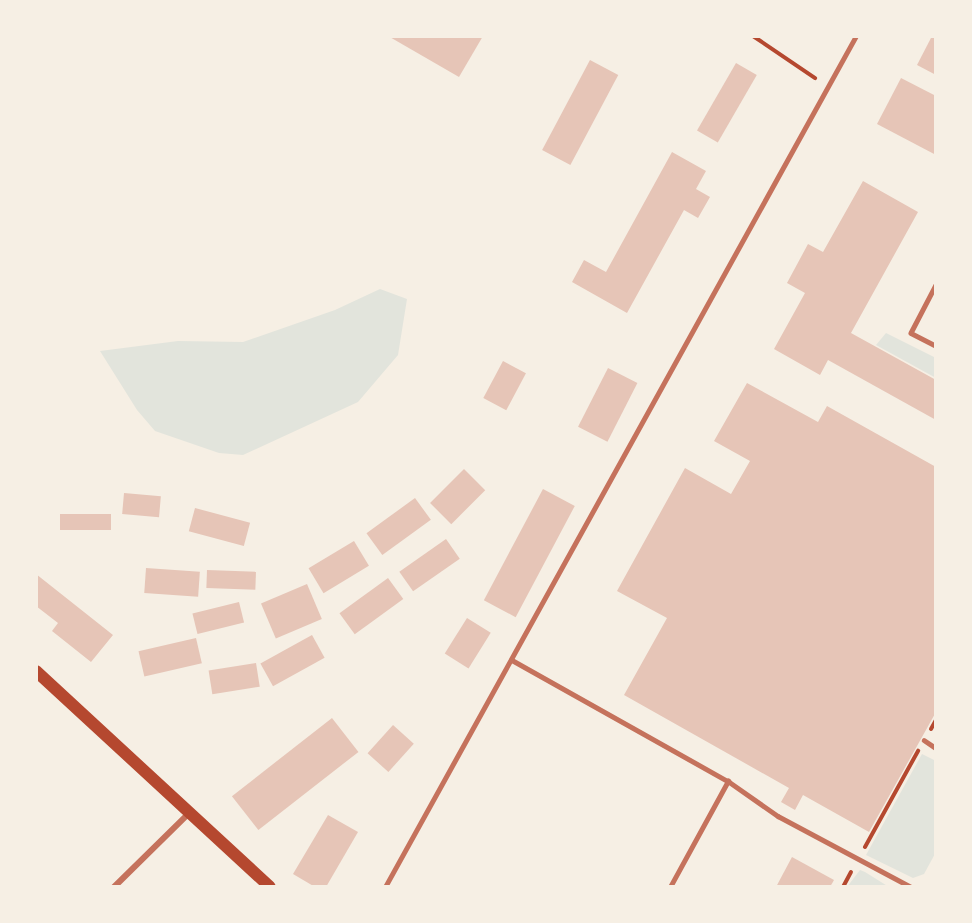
<!DOCTYPE html>
<style>
body{margin:0}
#map{position:relative;width:972px;height:923px;overflow:hidden;background:#f6efe4;font-family:Barlow,sans-serif}
div>[style]{position:absolute}
.green>*{inset:0;background:#e2e4dc}
.building>*{inset:0;background:#e6c5b7;transform-origin:0 0}
.path>*{height:4px;margin:-2px;padding:0 2px;transform-origin:2px;border-radius:2px;background:#b5482f}
.service>*{height:4.5px;margin:-2.25px;padding:0 2.25px;transform-origin:2.25px;border-radius:2.25px;background:#c5725c}
.minor>*{height:6px;margin:-3px;padding:0 3px;transform-origin:3px;border-radius:3px;background:#c5725c}
.secondary>*{height:12px;margin:-6px;padding:0 6px;transform-origin:6px;border-radius:6px;background:#b5482f}
span{translate:-50% -50%;white-space:nowrap;text-align:center;line-height:1.15;-webkit-text-stroke:4.5px #f6efe4;paint-order:stroke}
.frame{position:absolute;inset:0;border:38px solid #f6efe4;pointer-events:none}
</style>
<div id="map">
<div class="green">
<i style="clip-path:polygon(380px 289px,407px 299px,398px 355px,358px 402px,243px 455px,219px 453px,155px 431px,137px 410px,100px 351px,178px 341px,243px 342px,335px 310px)"></i>
<i style="clip-path:polygon(886px 333px,936px 358px,936px 378px,876px 345px)"></i>
<i style="clip-path:polygon(922px 754px,936px 761px,936px 852px,924px 874px,913px 878px,866px 855px)"></i>
<i style="clip-path:polygon(860px 870px,865px 872px,889px 887px,847px 887px)"></i>
</div>
<div class="building">
<i style="clip-path:polygon(388px 36px,483px 36px,459px 77px)"></i>
<i style="clip-path:polygon(932px 36px,936px 36px,936px 75px,917px 65px)"></i>
<i style="left:590px;top:60px;width:32px;height:102px;rotate:28deg"></i>
<i style="left:736px;top:63px;width:24px;height:78px;rotate:30deg"></i>
<i style="clip-path:polygon(901px 78px,936px 96px,936px 155px,877px 124px)"></i>
<i style="clip-path:polygon(672px 152px,706px 171px,696px 189px,710px 197px,698px 218px,684px 210px,627px 313px,572px 282px,584px 260px,606px 272px)"></i>
<i style="clip-path:polygon(863px 181px,918px 212px,851px 333px,936px 380px,936px 420px,828px 360px,820px 375px,774px 349px,805px 293px,787px 283px,808px 244px,823px 252px)"></i>
<i style="left:503px;top:361px;width:26px;height:42px;rotate:28deg"></i>
<i style="left:608px;top:368px;width:33px;height:66px;rotate:27deg"></i>
<i style="clip-path:polygon(747px 383px,818px 422px,827px 406px,936px 467px,936px 712px,869px 832px,803px 795px,795px 810px,781px 802px,789px 788px,624px 695px,667px 618px,617px 591px,685px 468px,731px 494px,750px 461px,714px 441px)"></i>
<i style="left:464px;top:469px;width:30px;height:48px;rotate:45deg"></i>
<i style="left:543px;top:489px;width:36px;height:126px;rotate:28deg"></i>
<i style="left:124px;top:493px;width:37px;height:21px;rotate:5deg"></i>
<i style="left:415px;top:498px;width:27px;height:60px;rotate:54deg"></i>
<i style="left:195px;top:508px;width:57px;height:24px;rotate:15deg"></i>
<i style="left:111px;top:514px;width:16px;height:51px;rotate:90deg"></i>
<i style="left:446px;top:539px;width:24px;height:57px;rotate:55deg"></i>
<i style="left:354px;top:541px;width:29px;height:53px;rotate:59deg"></i>
<i style="left:146px;top:568px;width:54px;height:25px;rotate:4deg"></i>
<i style="left:207px;top:570px;width:49px;height:18px;rotate:2deg"></i>
<i style="clip-path:polygon(36px 574px,113px 635px,91px 662px,52px 631px,58px 623px,36px 606px)"></i>
<i style="left:388px;top:578px;width:26px;height:60px;rotate:54deg"></i>
<i style="left:307px;top:584px;width:38px;height:50px;rotate:67deg"></i>
<i style="left:239px;top:602px;width:21px;height:48px;rotate:76deg"></i>
<i style="left:467px;top:618px;width:28px;height:42px;rotate:32deg"></i>
<i style="left:312px;top:635px;width:26px;height:59px;rotate:61deg"></i>
<i style="left:196px;top:638px;width:26px;height:59px;rotate:77deg"></i>
<i style="left:256px;top:663px;width:24px;height:48px;rotate:81deg"></i>
<i style="left:332px;top:718px;width:43px;height:127px;rotate:52deg"></i>
<i style="left:393px;top:725px;width:28px;height:38px;rotate:42deg"></i>
<i style="clip-path:polygon(328px 815px,358px 832px,326px 887px,315px 887px,293px 874px)"></i>
<i style="clip-path:polygon(792px 857px,834px 880px,830px 887px,776px 887px)"></i>
</div>
<div class="path">
<i style="left:753px;top:36px;width:75px;rotate:34.1deg"></i>
<i style="left:931px;top:729px;width:10px;rotate:-61deg"></i>
<i style="left:865px;top:847px;width:110px;rotate:-61.1deg"></i>
<i style="left:843px;top:887px;width:17px;rotate:-62deg"></i>
</div>
<div class="service">
<i style="left:936px;top:285px;width:54px;rotate:117.5deg"></i>
<i style="left:911px;top:333px;width:28px;rotate:27deg"></i>
<i style="left:512px;top:660px;width:248px;rotate:29.3deg"></i>
<i style="left:728px;top:781px;width:61px;rotate:35deg"></i>
<i style="left:778px;top:816px;width:151px;rotate:28.1deg"></i>
<i style="left:924px;top:740px;width:14px;rotate:34deg"></i>
<i style="left:385px;top:887px;width:973px;rotate:-61.04deg"></i>
<i style="left:670px;top:887px;width:121px;rotate:-61.3deg"></i>
</div>
<div class="minor">
<i style="left:114px;top:887px;width:105px;rotate:-44.6deg"></i>
</div>
<div class="secondary">
<i style="left:36px;top:671px;width:318px;rotate:42.7deg"></i>
</div>
<div class="frame"></div>
</div>
